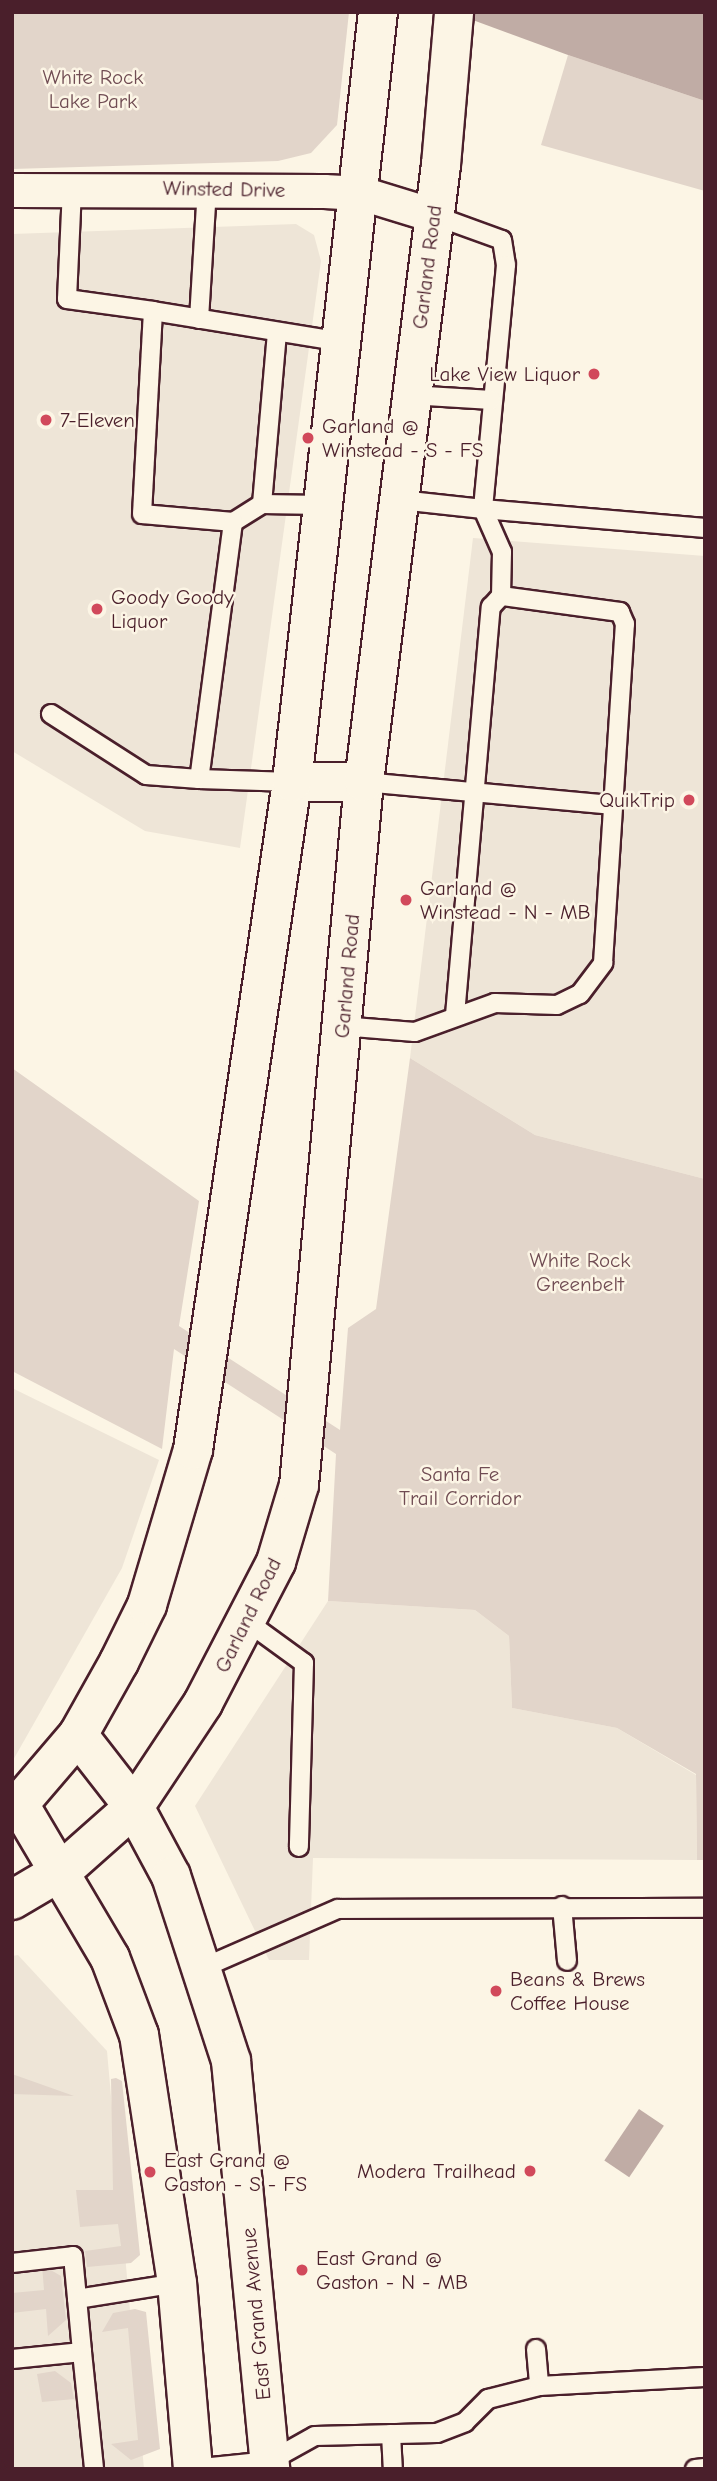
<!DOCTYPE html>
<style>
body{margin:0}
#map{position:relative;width:717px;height:2481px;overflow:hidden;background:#fcf5e5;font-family:"Comic Neue",sans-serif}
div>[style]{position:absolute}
.built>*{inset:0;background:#eee5d7}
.green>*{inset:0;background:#e2d5ca}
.water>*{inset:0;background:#c0aca5;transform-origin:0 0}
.roads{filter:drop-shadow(2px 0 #4a1f2b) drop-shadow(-2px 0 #4a1f2b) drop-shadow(0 2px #4a1f2b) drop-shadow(0 -2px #4a1f2b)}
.lane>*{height:18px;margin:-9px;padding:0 9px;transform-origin:9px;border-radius:9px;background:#fcf5e5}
.street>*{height:33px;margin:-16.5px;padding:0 16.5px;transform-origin:16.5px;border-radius:16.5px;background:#fcf5e5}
.secondary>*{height:38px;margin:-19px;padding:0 19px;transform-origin:19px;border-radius:19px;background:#fcf5e5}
.primary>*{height:38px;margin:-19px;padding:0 19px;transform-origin:19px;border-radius:19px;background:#fcf5e5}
.dots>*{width:19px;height:19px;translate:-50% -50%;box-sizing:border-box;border:4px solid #fcf5e5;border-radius:50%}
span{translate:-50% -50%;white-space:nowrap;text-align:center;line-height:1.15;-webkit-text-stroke:5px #fcf5e5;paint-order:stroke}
.park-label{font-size:21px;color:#704c53}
.street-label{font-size:21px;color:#4a1f2b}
.poi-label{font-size:21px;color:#4a1f2b}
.right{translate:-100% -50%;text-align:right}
.left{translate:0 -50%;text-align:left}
.frame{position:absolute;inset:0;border:14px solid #4a1f2b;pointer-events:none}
</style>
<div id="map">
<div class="built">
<i style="clip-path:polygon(296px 224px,314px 235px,321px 261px,240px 848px,145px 831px,12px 751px,12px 234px)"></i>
<i style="clip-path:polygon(473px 538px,705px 556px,705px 1179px,535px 1135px,410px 1058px)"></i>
<i style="clip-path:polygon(12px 1388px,159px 1460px,122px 1568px,12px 1762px)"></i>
<i style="clip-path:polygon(328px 1601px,475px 1610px,509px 1636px,512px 1708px,617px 1728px,696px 1775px,697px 1860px,313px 1858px,309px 1960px,269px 1960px,195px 1806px)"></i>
<i style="clip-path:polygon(18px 1955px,107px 2051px,144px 2469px,12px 2469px,12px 1956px)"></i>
</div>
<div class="green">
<i style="clip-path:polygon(12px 12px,349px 12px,337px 125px,311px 153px,278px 161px,12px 169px)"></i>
<i style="clip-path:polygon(568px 55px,705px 101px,705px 191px,541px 145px)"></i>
<i style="clip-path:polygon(410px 1058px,535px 1135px,705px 1179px,705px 1860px,697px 1860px,696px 1774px,617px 1728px,512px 1708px,509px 1636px,475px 1610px,328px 1601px,336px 1454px,174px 1349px,162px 1449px,12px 1371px,12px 1068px,199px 1201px,179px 1326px,340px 1430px,348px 1328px,376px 1309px)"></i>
<i style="clip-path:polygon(12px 2074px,74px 2096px,12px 2094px)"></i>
<i style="clip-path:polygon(116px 2078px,122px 2081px,140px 2255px,131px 2263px,87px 2267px,85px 2251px,121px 2246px,118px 2224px,80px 2227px,76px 2190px,113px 2190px,111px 2079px)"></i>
<i style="clip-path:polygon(42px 2265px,61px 2276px,66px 2320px,48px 2336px,46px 2309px,12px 2313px,12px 2293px,44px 2290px)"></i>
<i style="clip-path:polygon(135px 2309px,146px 2312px,160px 2449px,131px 2460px,111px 2444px,138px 2440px,128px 2328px,102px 2332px,113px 2313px)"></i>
<i style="clip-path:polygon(55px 2371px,71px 2383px,74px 2399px,42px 2402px,37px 2374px)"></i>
</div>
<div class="water">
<i style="clip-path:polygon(451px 12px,705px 12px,705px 101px,568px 55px)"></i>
<i style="left:639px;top:2109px;width:30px;height:62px;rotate:34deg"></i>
</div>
<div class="roads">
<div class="lane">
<i style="left:72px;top:189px;width:110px;rotate:92.6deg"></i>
<i style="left:67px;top:299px;width:87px;rotate:7.9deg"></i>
<i style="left:433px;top:215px;width:73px;rotate:19.9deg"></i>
<i style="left:502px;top:240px;width:25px;rotate:81deg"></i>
<i style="left:506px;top:265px;width:245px;rotate:95.4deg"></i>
<i style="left:483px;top:509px;width:223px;rotate:4.9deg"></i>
<i style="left:199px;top:319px;width:131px;rotate:-86.5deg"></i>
<i style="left:411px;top:395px;width:80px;rotate:3.6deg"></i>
<i style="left:262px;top:504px;width:172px;rotate:-85deg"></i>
<i style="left:323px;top:505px;width:61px;rotate:-179.1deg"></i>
<i style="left:262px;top:504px;width:34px;rotate:148deg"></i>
<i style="left:233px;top:522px;width:91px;rotate:-175deg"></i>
<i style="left:142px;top:514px;width:203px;rotate:-86.9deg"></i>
<i style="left:153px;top:311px;width:193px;rotate:9.3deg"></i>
<i style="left:233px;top:522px;width:259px;rotate:97.5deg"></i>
<i style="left:199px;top:779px;width:93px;rotate:1.8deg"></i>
<i style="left:51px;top:714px;width:113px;rotate:32.7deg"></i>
<i style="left:146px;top:775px;width:53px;rotate:4.3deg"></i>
<i style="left:364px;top:782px;width:248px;rotate:5.3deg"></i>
<i style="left:455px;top:1015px;width:410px;rotate:-85deg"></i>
<i style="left:491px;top:607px;width:15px;rotate:-48deg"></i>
<i style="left:341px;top:1026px;width:74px;rotate:4.6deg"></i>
<i style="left:415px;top:1032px;width:85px;rotate:-19.9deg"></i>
<i style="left:495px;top:1003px;width:62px;rotate:1.8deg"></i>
<i style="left:557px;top:1005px;width:25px;rotate:-26deg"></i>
<i style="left:580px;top:994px;width:39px;rotate:-53deg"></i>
<i style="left:603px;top:963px;width:340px;rotate:-86.3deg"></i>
<i style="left:625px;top:624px;width:13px;rotate:-113deg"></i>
<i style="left:620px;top:612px;width:120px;rotate:-172.3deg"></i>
<i style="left:501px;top:596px;width:44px;rotate:-88.7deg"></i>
<i style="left:502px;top:552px;width:47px;rotate:-113.8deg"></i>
<i style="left:483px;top:509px;width:83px;rotate:-173.8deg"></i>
<i style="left:249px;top:1623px;width:68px;rotate:36deg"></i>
<i style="left:304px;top:1663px;width:184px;rotate:91.6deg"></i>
<i style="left:562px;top:1906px;width:55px;rotate:84.8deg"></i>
<i style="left:205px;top:1967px;width:145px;rotate:-23.6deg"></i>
<i style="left:338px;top:1909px;width:367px;rotate:-0.2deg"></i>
<i style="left:12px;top:2263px;width:61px;rotate:-6.5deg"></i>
<i style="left:73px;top:2256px;width:96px;rotate:84.6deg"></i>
<i style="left:82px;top:2352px;width:70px;rotate:174.3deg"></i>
<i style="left:77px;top:2299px;width:101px;rotate:-9.1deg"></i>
<i style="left:536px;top:2349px;width:37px;rotate:85deg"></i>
<i style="left:82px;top:2352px;width:118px;rotate:84.1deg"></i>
<i style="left:391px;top:2434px;width:35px;rotate:87deg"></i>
<i style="left:192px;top:2469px;width:78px;rotate:-5.9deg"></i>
<i style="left:270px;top:2461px;width:51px;rotate:-29.1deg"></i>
<i style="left:315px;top:2436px;width:122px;rotate:-1.4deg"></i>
<i style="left:437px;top:2433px;width:30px;rotate:-21deg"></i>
<i style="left:465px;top:2422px;width:33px;rotate:-45deg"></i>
<i style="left:488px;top:2399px;width:53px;rotate:-14.3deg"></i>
<i style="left:539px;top:2386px;width:166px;rotate:-3.1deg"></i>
<i style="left:695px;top:2469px;width:10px;rotate:-6deg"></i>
</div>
<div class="street">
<i style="left:12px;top:190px;width:312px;rotate:0.2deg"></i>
<i style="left:324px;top:191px;width:37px;rotate:3deg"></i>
<i style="left:361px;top:193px;width:75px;rotate:17deg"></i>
</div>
<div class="secondary">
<i style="left:12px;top:1900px;width:59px;rotate:-30.5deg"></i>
</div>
<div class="primary">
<i style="left:292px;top:782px;width:72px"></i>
<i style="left:78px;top:1735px;width:91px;rotate:52.1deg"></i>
<i style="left:134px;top:1807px;width:78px;rotate:61.8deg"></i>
<i style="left:171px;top:1876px;width:194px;rotate:72deg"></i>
<i style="left:231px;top:2061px;width:410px;rotate:84.5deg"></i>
<i style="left:63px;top:1870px;width:95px;rotate:-41.6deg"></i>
<i style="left:134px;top:1807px;width:125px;rotate:-56.4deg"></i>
<i style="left:203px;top:1703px;width:159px;rotate:-62.6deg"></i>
<i style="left:276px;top:1562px;width:80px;rotate:-73.4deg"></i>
<i style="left:299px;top:1485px;width:706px;rotate:-84.72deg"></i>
<i style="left:364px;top:782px;width:622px;rotate:-82.89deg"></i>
<i style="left:441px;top:165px;width:154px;rotate:-85.1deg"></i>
<i style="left:193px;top:2469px;width:187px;rotate:-94.9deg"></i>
<i style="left:177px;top:2283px;width:251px;rotate:-98.7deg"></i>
<i style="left:139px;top:2035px;width:82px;rotate:-110.6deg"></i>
<i style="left:110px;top:1958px;width:179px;rotate:-120.6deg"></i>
<i style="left:19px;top:1804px;width:91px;rotate:-49.5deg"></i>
<i style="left:78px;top:1735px;width:84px;rotate:-60.7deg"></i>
<i style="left:119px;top:1662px;width:64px;rotate:-63.8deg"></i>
<i style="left:147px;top:1605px;width:162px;rotate:-73.5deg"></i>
<i style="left:193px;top:1450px;width:675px;rotate:-81.57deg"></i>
<i style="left:292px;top:782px;width:775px;rotate:-83.63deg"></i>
</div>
</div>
<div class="dots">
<i style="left:594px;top:374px;background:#d1495b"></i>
<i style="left:46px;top:420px;background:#d1495b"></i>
<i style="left:308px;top:438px;background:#d1495b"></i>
<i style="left:97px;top:609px;background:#d1495b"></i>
<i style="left:689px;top:800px;background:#d1495b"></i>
<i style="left:406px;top:900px;background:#d1495b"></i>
<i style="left:496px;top:1991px;background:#d1495b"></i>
<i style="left:530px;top:2171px;background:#d1495b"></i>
<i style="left:150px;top:2172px;background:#d1495b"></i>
<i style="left:302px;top:2270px;background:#d1495b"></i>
</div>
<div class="park-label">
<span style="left:93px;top:89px">White Rock<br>Lake Park</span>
<span style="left:580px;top:1272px">White Rock<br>Greenbelt</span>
<span style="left:460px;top:1486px">Santa Fe<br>Trail Corridor</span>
</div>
<div class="street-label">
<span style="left:224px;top:189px;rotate:1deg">Winsted Drive</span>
<span style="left:427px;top:267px;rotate:-83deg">Garland Road</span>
<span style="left:347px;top:976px;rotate:-85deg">Garland Road</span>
<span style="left:248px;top:1615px;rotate:-64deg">Garland Road</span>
<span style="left:256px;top:2314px;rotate:-95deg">East Grand Avenue</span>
</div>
<div class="poi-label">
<span class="right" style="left:580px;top:374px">Lake View Liquor</span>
<span class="left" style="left:60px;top:420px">7-Eleven</span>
<span class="left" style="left:322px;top:438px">Garland @<br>Winstead - S - FS</span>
<span class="left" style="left:111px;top:609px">Goody Goody<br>Liquor</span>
<span class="right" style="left:675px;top:800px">QuikTrip</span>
<span class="left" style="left:420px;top:900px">Garland @<br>Winstead - N - MB</span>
<span class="left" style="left:510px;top:1991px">Beans &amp; Brews<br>Coffee House</span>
<span class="left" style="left:164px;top:2172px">East Grand @<br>Gaston - S - FS</span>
<span class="right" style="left:516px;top:2171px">Modera Trailhead</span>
<span class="left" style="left:316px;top:2270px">East Grand @<br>Gaston - N - MB</span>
</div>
<div class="frame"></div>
</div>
